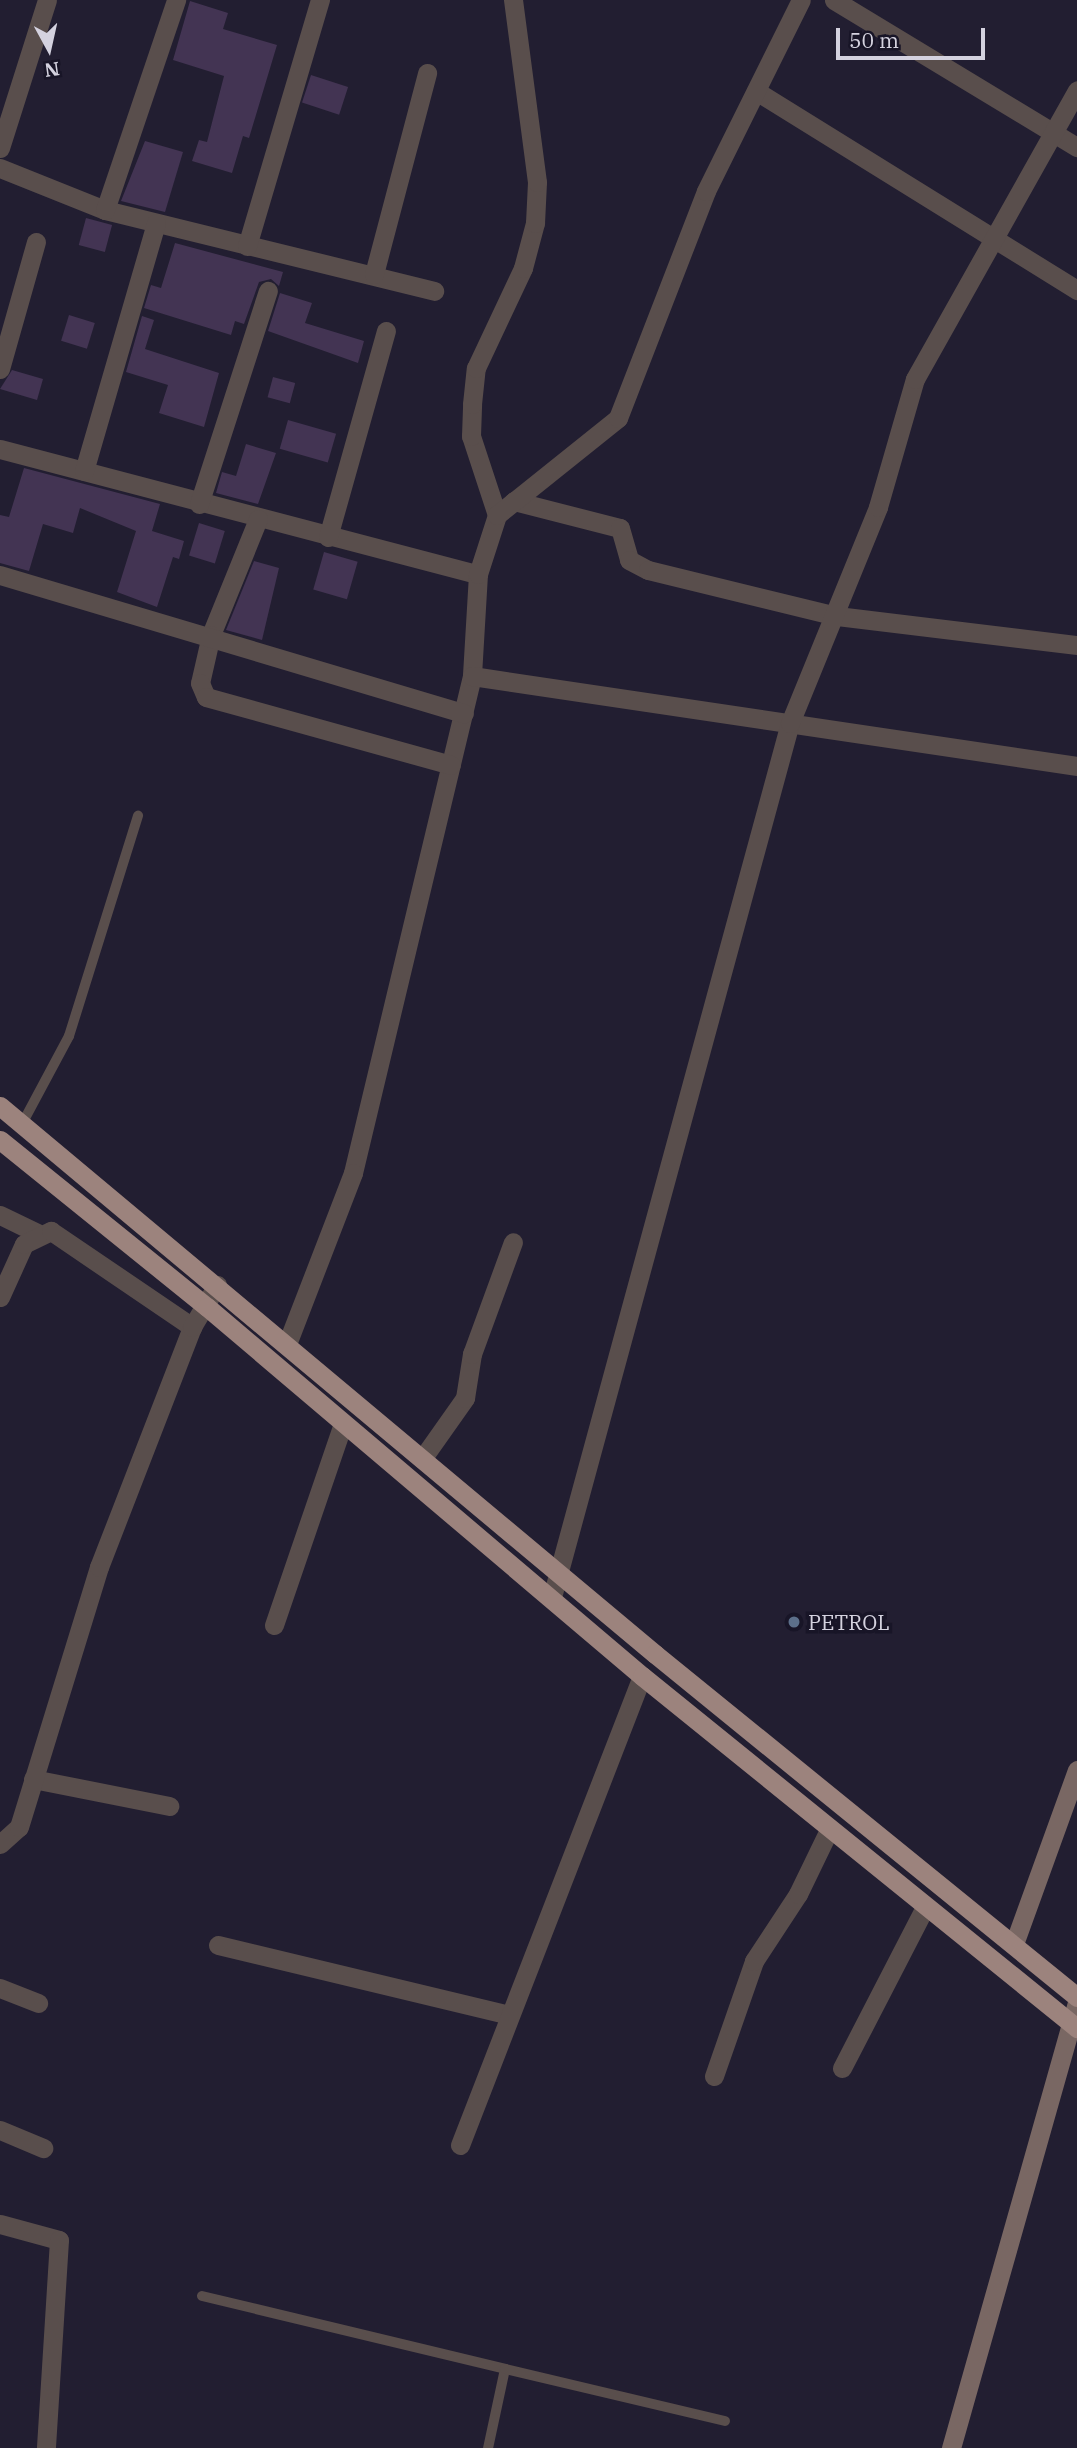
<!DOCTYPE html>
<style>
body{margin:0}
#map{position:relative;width:1077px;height:2448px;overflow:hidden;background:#221e31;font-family:"IBM Plex Serif",serif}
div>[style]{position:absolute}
.building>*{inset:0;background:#433453;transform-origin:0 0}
.service>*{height:10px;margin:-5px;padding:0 5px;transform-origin:5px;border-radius:5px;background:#594e4c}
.minor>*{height:19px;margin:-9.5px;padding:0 9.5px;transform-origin:9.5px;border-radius:9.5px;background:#594e4c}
.secondary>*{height:19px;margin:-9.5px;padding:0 9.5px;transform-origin:9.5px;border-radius:9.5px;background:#796763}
.trunk>*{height:19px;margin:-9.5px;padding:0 9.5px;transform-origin:9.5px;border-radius:9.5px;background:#9c837d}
.dots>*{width:19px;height:19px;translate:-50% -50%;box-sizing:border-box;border:4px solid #181527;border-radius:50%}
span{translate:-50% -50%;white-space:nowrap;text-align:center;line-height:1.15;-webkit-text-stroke:7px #181527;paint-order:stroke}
.poi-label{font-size:21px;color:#d4d2df}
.left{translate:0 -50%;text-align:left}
.north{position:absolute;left:14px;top:14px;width:70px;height:70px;-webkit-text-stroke:5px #181527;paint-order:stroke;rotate:172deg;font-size:19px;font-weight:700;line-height:28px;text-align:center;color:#d4d2df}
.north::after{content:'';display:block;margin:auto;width:24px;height:32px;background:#d4d2df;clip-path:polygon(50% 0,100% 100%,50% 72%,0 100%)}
.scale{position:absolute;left:836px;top:28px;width:149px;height:32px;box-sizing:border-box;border:4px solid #d4d2df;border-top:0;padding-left:9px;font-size:21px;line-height:24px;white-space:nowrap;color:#d4d2df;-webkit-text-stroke:5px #181527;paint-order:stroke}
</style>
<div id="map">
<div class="building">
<i style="clip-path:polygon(190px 1px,228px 13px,223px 29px,277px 45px,249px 138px,243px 136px,232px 173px,192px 161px,199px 140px,207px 142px,224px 76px,173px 60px)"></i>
<i style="left:311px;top:75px;width:39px;height:29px;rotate:18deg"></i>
<i style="clip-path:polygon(145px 141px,183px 152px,165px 212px,121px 201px)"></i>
<i style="left:86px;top:218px;width:27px;height:28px;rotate:15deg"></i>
<i style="clip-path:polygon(175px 243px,283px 272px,279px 286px,271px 279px,259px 282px,244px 324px,235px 321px,231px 335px,144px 308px,151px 285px,161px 288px)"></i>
<i style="clip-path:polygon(280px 293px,312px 303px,305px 323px,364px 341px,358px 363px,268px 331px)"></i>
<i style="left:69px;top:315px;width:27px;height:27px;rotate:17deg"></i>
<i style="clip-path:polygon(142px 316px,154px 320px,145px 349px,219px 373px,204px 427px,159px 413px,168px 385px,126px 372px)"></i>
<i style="clip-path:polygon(12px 370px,43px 379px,37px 400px,0 389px)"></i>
<i style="left:273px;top:377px;width:23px;height:21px;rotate:15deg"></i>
<i style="left:288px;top:420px;width:50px;height:30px;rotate:16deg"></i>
<i style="clip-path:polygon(246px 444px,276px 453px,258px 504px,216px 493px,222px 472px,236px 476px)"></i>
<i style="clip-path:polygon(24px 468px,160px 504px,152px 531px,184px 541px,179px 559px,173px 557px,157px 607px,117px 592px,136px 531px,80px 508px,73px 533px,43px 524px,29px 571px,0 563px,0 515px,9px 517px)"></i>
<i style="left:199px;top:523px;width:27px;height:34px;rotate:17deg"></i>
<i style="left:324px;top:552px;width:35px;height:39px;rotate:16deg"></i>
<i style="clip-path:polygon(254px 561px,279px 568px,262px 640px,226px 630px)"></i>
</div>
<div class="service">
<i style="left:22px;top:1124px;width:100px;rotate:-61.9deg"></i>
<i style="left:69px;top:1036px;width:231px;rotate:-72.6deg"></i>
<i style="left:202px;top:2296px;width:312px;rotate:13.5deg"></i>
<i style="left:505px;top:2369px;width:81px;rotate:102.1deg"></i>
<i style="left:505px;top:2369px;width:226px;rotate:13.3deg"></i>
</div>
<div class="minor">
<i style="left:834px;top:0;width:284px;rotate:31.2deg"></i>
<i style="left:756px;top:91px;width:378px;rotate:31.8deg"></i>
<i style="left:0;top:148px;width:155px;rotate:-72.4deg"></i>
<i style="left:0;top:168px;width:113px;rotate:21.8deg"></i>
<i style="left:105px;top:210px;width:339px;rotate:13.8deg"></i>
<i style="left:105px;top:210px;width:222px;rotate:-71.3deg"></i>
<i style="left:247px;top:246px;width:257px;rotate:-73.5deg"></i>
<i style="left:374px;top:274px;width:208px;rotate:-75.2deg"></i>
<i style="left:0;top:369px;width:132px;rotate:-74.2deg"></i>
<i style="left:0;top:449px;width:494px;rotate:14.7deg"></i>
<i style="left:478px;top:574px;width:102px;rotate:93.4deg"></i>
<i style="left:472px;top:676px;width:511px;rotate:103.47deg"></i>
<i style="left:353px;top:1173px;width:183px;rotate:111.1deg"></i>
<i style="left:84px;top:471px;width:258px;rotate:-73.8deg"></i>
<i style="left:514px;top:501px;width:109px;rotate:14.3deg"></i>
<i style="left:620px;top:528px;width:33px;rotate:74deg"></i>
<i style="left:629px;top:560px;width:21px;rotate:28deg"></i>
<i style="left:648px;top:570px;width:195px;rotate:13.7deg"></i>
<i style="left:837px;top:616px;width:242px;rotate:6.9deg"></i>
<i style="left:199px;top:504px;width:224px;rotate:-72.1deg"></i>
<i style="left:497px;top:515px;width:83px;rotate:-108.2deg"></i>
<i style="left:471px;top:436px;width:32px;rotate:-88deg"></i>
<i style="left:472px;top:404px;width:36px;rotate:-84deg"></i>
<i style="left:476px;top:368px;width:110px;rotate:-64.8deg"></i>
<i style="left:523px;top:268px;width:47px;rotate:-75.1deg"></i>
<i style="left:535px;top:223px;width:41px;rotate:-87.2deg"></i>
<i style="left:537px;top:182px;width:184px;rotate:-97.5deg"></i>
<i style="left:258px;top:519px;width:125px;rotate:112.1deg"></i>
<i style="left:211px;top:635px;width:49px;rotate:102.9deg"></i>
<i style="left:200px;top:683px;width:15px;rotate:67deg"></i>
<i style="left:206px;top:697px;width:254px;rotate:15.5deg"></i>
<i style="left:328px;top:537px;width:214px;rotate:-74.3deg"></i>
<i style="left:478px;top:574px;width:62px;rotate:-72.1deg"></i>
<i style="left:497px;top:515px;width:155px;rotate:-38.7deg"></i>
<i style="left:618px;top:418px;width:243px;rotate:-68.8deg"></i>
<i style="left:706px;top:191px;width:213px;rotate:-63.6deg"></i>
<i style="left:0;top:575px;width:484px;rotate:16.6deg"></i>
<i style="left:472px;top:676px;width:612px;rotate:8.46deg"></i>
<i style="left:0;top:1215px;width:41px;rotate:25.9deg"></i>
<i style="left:0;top:1297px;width:58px;rotate:-65.6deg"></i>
<i style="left:24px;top:1244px;width:30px;rotate:-26deg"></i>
<i style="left:51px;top:1231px;width:171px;rotate:34.2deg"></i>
<i style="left:422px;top:1459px;width:75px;rotate:-54.8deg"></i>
<i style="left:465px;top:1398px;width:45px;rotate:-81deg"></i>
<i style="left:472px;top:1354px;width:119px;rotate:-69.9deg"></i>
<i style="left:552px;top:1597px;width:906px;rotate:-74.77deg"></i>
<i style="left:790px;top:723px;width:233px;rotate:-67.8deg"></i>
<i style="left:878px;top:507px;width:133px;rotate:-73.9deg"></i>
<i style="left:915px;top:379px;width:331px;rotate:-60.7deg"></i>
<i style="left:274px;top:1625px;width:213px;rotate:-71.1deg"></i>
<i style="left:33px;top:1779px;width:139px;rotate:11.2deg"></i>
<i style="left:0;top:1844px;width:25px;rotate:-42deg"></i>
<i style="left:19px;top:1827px;width:272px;rotate:-72.9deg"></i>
<i style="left:99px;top:1567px;width:257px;rotate:-68.8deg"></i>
<i style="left:192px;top:1327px;width:49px;rotate:-59.2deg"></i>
<i style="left:218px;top:1945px;width:300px;rotate:13.5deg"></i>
<i style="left:0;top:1988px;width:41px;rotate:21.5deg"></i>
<i style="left:842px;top:2068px;width:181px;rotate:-62.7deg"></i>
<i style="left:714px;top:2076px;width:122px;rotate:-70.8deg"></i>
<i style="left:754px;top:1961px;width:80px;rotate:-56.7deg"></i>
<i style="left:798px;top:1894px;width:71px;rotate:-64.2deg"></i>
<i style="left:0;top:2130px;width:47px;rotate:22.7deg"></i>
<i style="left:460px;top:2145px;width:503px;rotate:-68.79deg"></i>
<i style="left:0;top:2224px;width:61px;rotate:15.2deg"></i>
<i style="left:59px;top:2240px;width:208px;rotate:93.6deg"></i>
</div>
<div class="secondary">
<i style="left:1014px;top:1944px;width:185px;rotate:-70.1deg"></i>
<i style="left:951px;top:2448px;width:462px;rotate:-74.2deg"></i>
</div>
<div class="trunk">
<i style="left:0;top:1106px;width:854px;rotate:39.92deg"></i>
<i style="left:655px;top:1654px;width:544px;rotate:39.1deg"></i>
<i style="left:0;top:1140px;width:266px;rotate:38.9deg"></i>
<i style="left:207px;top:1307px;width:570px;rotate:40.31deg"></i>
<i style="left:642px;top:1676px;width:560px;rotate:38.98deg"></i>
</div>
<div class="dots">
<i style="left:794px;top:1622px;background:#5c6f8a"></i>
</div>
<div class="poi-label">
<span class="left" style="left:808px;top:1622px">PETROL</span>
</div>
<div class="north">N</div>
<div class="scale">50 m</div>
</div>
